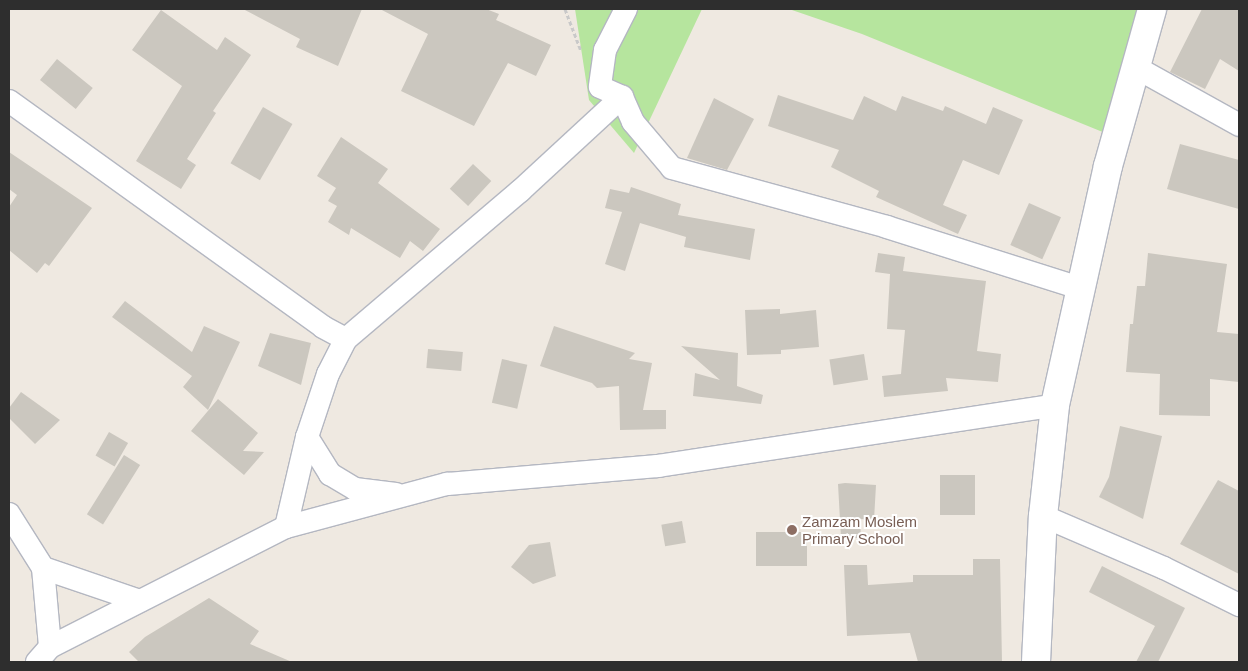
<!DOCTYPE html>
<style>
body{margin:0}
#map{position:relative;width:1248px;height:671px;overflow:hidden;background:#efe9e1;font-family:Arial,sans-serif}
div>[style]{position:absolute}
.green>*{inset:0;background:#b6e59e}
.building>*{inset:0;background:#cbc7bf;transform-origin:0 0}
.path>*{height:3px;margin-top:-1.5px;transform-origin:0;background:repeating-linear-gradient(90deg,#c9c9c9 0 4px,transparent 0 6.5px)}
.roads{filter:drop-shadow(1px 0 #b4b7c1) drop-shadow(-1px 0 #b4b7c1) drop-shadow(0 1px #b4b7c1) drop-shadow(0 -1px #b4b7c1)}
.minor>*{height:22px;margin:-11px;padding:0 11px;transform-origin:11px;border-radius:11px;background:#fff}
.tertiary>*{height:28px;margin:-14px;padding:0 14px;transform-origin:14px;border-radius:14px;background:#fff}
.dots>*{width:14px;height:14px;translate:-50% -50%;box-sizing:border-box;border:2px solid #fff;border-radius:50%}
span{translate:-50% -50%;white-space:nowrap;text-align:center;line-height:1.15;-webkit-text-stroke:4px #fff;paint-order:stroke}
.education-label{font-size:15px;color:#785e54}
.left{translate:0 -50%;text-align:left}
.frame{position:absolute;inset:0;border:10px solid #2e2e2e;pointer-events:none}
</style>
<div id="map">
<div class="green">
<i style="clip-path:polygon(575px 9px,702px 9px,634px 153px,589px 100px)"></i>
<i style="clip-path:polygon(789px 9px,1146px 9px,1110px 135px,862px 34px)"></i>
</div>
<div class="building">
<i style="clip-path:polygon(243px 9px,362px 9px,338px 66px,296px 47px,300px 39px)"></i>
<i style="clip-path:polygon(380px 9px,486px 9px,499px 14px,496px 20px,551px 45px,536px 76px,508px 63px,474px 126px,401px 91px,428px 34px)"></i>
<i style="clip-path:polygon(1202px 9px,1239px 9px,1239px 71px,1220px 59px,1205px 89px,1170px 72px)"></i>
<i style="clip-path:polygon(161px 10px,217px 50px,225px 37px,251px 55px,213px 111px,216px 113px,187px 159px,196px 165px,181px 189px,136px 161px,182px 86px,132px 50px)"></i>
<i style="left:57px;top:59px;width:46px;height:27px;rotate:39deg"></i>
<i style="clip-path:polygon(778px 95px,853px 120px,864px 96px,896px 111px,902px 96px,943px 111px,945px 106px,986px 124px,993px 107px,1023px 120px,999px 175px,963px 160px,943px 205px,967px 215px,958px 234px,876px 197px,879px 191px,831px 167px,839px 150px,768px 126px)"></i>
<i style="clip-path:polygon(714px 98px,754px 119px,727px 170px,687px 158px)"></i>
<i style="left:263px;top:107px;width:34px;height:65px;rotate:30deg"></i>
<i style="clip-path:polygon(341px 137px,388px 169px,378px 183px,440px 229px,423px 251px,410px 241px,400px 258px,351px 228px,349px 235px,328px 222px,337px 206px,328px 201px,336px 188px,317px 176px)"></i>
<i style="clip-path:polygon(1180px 144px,1239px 160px,1239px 209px,1167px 189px)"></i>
<i style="clip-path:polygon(9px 152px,92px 208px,49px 266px,45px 263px,37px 273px,9px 250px,9px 207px,17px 195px,9px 189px)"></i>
<i style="left:473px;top:164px;width:25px;height:34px;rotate:43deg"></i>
<i style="clip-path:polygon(631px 187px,681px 204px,678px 215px,755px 229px,750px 260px,684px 247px,686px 237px,640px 223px,625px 271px,605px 264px,622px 212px,605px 208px,610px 189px,629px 193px)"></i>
<i style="left:1029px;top:203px;width:35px;height:46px;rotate:24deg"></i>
<i style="clip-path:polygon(878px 253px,905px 257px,903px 271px,986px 281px,977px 351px,1001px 354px,998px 382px,946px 378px,948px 391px,884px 397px,882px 376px,901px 374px,905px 330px,887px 329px,890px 274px,875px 272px)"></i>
<i style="clip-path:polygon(1148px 253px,1227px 264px,1217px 332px,1239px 334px,1239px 382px,1210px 379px,1210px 416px,1159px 415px,1160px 374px,1126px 372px,1130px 324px,1133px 324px,1137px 286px,1145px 286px)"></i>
<i style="clip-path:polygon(125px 301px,192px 352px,204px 326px,240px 342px,208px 410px,183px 387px,192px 376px,112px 317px)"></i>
<i style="clip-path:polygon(780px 309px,780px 314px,816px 310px,819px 347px,781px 350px,781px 354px,747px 355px,745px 310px)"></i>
<i style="clip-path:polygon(554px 326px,635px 353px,629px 359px,652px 363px,643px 410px,666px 410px,666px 429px,620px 430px,619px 386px,597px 388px,592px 383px,540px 366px)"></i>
<i style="clip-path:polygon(270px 333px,311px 343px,301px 385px,258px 366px)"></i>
<i style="clip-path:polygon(681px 346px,738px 353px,737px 386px,763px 395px,761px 404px,693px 396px,695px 373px,720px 380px)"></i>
<i style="left:428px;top:349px;width:35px;height:19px;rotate:5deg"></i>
<i style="left:864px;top:354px;width:26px;height:35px;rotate:81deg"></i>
<i style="left:502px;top:359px;width:26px;height:45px;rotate:13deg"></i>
<i style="clip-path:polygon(21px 392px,60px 420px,35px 444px,9px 418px,9px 408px)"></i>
<i style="clip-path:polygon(218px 399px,258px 433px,243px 451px,264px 452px,244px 475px,191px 431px)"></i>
<i style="clip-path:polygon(1120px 426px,1162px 436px,1143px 519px,1099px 497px,1109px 477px)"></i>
<i style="left:109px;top:432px;width:22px;height:27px;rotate:30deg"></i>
<i style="left:124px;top:455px;width:19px;height:70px;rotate:32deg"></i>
<i style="left:940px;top:475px;width:35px;height:40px"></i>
<i style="clip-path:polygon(1218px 480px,1239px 491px,1239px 574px,1180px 544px)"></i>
<i style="clip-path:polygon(845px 483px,876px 485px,874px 520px,860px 519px,861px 538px,841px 538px,838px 484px)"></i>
<i style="left:682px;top:521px;width:22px;height:21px;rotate:80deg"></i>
<i style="left:807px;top:532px;width:34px;height:51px;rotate:90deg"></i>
<i style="clip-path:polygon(550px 542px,556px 576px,533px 584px,511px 567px,529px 545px)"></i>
<i style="clip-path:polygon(973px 559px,1000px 559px,1002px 662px,918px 662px,910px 633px,847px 636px,844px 565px,867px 565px,868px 585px,913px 582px,913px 575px,973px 575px)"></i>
<i style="clip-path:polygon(1102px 566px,1185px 608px,1158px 662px,1136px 662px,1155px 626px,1089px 592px)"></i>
<i style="clip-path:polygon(209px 598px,259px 631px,250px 644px,292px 662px,139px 662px,129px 652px,145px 637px)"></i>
</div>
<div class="path">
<i style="left:565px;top:9px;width:45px;rotate:69.1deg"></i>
</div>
<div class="roads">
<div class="minor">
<i style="left:626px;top:9px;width:46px;rotate:117.1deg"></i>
<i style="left:605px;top:50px;width:37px;rotate:98deg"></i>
<i style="left:600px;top:87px;width:24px;rotate:24deg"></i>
<i style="left:622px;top:97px;width:27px;rotate:66deg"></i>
<i style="left:633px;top:122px;width:60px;rotate:49.7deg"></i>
<i style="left:672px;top:168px;width:223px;rotate:15.3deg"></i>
<i style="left:887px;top:227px;width:201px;rotate:17.6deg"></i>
<i style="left:1135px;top:67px;width:119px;rotate:29.1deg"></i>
<i style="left:9px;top:101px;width:387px;rotate:35.7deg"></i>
<i style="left:323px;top:327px;width:26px;rotate:28deg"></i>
<i style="left:307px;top:437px;width:44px;rotate:58.1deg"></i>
<i style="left:330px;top:474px;width:29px;rotate:31deg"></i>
<i style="left:355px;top:489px;width:41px;rotate:7deg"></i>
<i style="left:9px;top:514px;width:64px;rotate:57.8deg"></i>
<i style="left:43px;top:568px;width:102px;rotate:18.8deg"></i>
<i style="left:1043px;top:516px;width:132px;rotate:23.3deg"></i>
<i style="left:1164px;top:568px;width:84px;rotate:26.3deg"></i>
<i style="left:286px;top:527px;width:92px;rotate:-76.9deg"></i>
<i style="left:307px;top:437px;width:66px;rotate:-71.6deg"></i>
<i style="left:328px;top:374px;width:39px;rotate:-63deg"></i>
<i style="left:346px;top:339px;width:228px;rotate:-40.4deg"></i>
<i style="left:520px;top:191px;width:139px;rotate:-42.7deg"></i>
<i style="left:43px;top:568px;width:79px;rotate:84.9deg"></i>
<i style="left:37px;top:662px;width:20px;rotate:-49deg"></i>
<i style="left:50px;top:647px;width:265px;rotate:-27deg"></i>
<i style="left:286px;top:527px;width:167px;rotate:-15deg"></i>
<i style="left:447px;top:484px;width:212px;rotate:-4.9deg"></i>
<i style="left:658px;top:466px;width:402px;rotate:-8.7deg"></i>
</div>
<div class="tertiary">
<i style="left:1036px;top:662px;width:146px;rotate:-87.3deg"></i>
<i style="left:1043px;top:516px;width:112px;rotate:-83.8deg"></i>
<i style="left:1055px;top:405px;width:245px;rotate:-77.5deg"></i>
<i style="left:1108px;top:166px;width:163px;rotate:-74.3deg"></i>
</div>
</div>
<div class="dots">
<i style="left:792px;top:530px;background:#8d6e63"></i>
</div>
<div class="education-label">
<span class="left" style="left:802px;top:530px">Zamzam Moslem<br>Primary School</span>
</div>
<div class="frame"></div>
</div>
